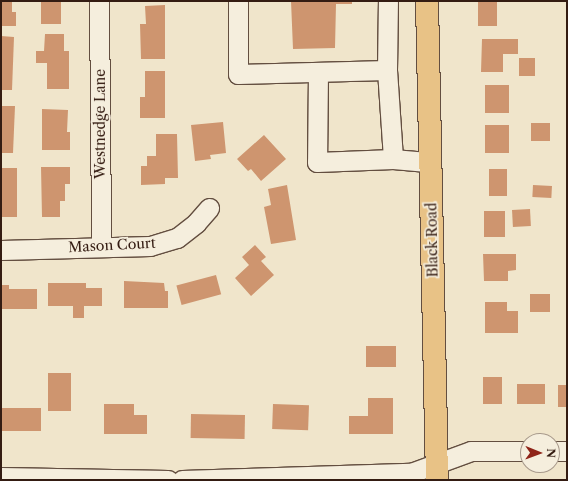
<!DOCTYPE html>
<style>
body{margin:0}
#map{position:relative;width:568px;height:481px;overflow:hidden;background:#f0e5cb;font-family:"Libre Caslon Text",serif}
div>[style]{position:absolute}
.building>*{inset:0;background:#ce956f;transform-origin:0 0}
.roads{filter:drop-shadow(1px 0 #634e40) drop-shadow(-1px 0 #634e40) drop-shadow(0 1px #634e40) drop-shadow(0 -1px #634e40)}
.minor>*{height:19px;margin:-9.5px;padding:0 9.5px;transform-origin:9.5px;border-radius:9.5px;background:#f5eedd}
.major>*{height:22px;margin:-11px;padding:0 11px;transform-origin:11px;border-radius:11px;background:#e8c286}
span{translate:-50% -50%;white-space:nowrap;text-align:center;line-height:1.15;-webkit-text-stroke:3.5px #f5eedd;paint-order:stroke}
.street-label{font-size:14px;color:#341c12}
.frame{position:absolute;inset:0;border:2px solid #341c12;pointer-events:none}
.north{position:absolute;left:520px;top:433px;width:40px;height:40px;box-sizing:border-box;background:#f5eedd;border:1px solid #a89a8c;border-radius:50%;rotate:91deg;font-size:11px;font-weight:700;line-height:16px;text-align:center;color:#341c12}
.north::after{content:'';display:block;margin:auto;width:14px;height:18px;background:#8f2418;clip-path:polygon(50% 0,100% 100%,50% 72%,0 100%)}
</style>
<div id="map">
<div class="building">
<i style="clip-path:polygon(1px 1px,12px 1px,12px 12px,16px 12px,16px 26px,1px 26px)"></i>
<i style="left:41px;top:1px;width:20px;height:23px"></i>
<i style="clip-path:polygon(291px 1px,352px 1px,352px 4px,336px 4px,335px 48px,293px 49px)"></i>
<i style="left:478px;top:1px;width:19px;height:25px"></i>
<i style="clip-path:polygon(165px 5px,165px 59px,141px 59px,140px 24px,146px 24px,145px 6px)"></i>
<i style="clip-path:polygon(45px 34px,64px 34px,64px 51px,69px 51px,69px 89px,47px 89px,47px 63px,36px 63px,36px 51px,44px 51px)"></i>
<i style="clip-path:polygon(1px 36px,14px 37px,12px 90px,1px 90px)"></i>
<i style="clip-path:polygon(482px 39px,518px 39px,518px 54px,503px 54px,503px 72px,481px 72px)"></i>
<i style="left:519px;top:58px;width:16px;height:18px"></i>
<i style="clip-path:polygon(145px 71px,165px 71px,165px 118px,140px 118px,140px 97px,145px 97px)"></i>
<i style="left:485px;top:85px;width:24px;height:28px"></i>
<i style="clip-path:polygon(1px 106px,15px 106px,13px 153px,1px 153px)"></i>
<i style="clip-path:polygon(42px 109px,68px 110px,67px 132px,70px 132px,70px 150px,42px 150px)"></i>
<i style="clip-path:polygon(223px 122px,226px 153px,210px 155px,211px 159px,195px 161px,191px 125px)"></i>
<i style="left:550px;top:123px;width:18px;height:19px;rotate:90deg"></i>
<i style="left:485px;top:125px;width:24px;height:28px"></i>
<i style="clip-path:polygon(156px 134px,177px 134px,178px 178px,165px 178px,165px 184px,141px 185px,141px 166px,147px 166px,147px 156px,156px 156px)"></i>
<i style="clip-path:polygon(264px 135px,286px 159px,261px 181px,251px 169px,248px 171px,237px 159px)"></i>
<i style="clip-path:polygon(41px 167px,70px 167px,70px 184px,65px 184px,65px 201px,60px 201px,60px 217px,42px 217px)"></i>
<i style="left:1px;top:168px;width:16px;height:49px"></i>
<i style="left:489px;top:169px;width:18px;height:27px"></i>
<i style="clip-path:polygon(287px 185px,296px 240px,271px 244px,264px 207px,271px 205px,268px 189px)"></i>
<i style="left:533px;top:185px;width:19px;height:12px;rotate:3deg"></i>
<i style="left:530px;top:209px;width:17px;height:18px;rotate:87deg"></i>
<i style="left:484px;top:211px;width:21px;height:26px"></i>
<i style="clip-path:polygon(255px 245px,266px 257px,261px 261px,274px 275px,251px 296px,235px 278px,249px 265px,242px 257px)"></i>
<i style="clip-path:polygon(483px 254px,516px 254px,516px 270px,508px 271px,508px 281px,484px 281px)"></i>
<i style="left:216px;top:275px;width:20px;height:41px;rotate:75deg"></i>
<i style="clip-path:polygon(124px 281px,164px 283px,165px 291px,168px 291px,168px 308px,124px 308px)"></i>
<i style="clip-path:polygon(48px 283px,86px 283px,86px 288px,102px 288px,102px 306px,84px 306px,84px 318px,73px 318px,73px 306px,48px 306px)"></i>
<i style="clip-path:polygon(1px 285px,9px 285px,9px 289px,37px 289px,37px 309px,1px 309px)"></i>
<i style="left:530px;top:294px;width:20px;height:18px"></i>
<i style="clip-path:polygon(485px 302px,507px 302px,507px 311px,518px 311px,518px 333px,485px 333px)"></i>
<i style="left:366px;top:346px;width:30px;height:21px"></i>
<i style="left:48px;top:373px;width:23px;height:38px"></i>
<i style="left:483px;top:377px;width:19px;height:27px"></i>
<i style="left:517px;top:384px;width:28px;height:20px"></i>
<i style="left:558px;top:385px;width:9px;height:22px"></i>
<i style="clip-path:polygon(368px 398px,393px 398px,393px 434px,349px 434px,349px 416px,368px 416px)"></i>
<i style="clip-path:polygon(104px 404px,134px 404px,134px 415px,147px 415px,147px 434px,104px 434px)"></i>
<i style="left:273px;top:404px;width:36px;height:25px;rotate:2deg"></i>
<i style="left:41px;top:408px;width:23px;height:40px;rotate:90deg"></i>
<i style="left:191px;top:414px;width:54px;height:24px;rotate:1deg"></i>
</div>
<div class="roads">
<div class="minor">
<i style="left:99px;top:1px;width:246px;rotate:89.5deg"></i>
<i style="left:238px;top:1px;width:73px;rotate:90deg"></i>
<i style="left:238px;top:74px;width:149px;rotate:-1.5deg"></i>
<i style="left:387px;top:70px;width:89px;rotate:86.1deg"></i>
<i style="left:393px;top:159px;width:37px;rotate:5deg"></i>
<i style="left:387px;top:70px;width:69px;rotate:-89.2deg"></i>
<i style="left:318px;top:72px;width:90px;rotate:90.6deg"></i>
<i style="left:317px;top:162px;width:76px;rotate:-2.3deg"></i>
<i style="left:1px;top:250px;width:149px;rotate:-1.5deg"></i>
<i style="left:150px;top:246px;width:28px;rotate:-17deg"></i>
<i style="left:177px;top:238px;width:24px;rotate:-38deg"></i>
<i style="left:196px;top:223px;width:20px;rotate:-49deg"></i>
<i style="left:552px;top:451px;width:15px"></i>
<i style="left:1px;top:477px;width:167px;rotate:1deg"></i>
<i style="left:182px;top:480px;width:229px;rotate:-1.8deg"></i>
<i style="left:411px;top:473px;width:64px;rotate:-20.1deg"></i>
<i style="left:471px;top:451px;width:57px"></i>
</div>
<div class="major">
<i style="left:427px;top:1px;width:479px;rotate:88.8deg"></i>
</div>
</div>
<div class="street-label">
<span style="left:100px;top:124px;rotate:-90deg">Westnedge Lane</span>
<span style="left:432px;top:240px;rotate:-91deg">Black Road</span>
<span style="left:112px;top:245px;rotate:-3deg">Mason Court</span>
</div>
<div class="frame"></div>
<div class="north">N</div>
</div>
